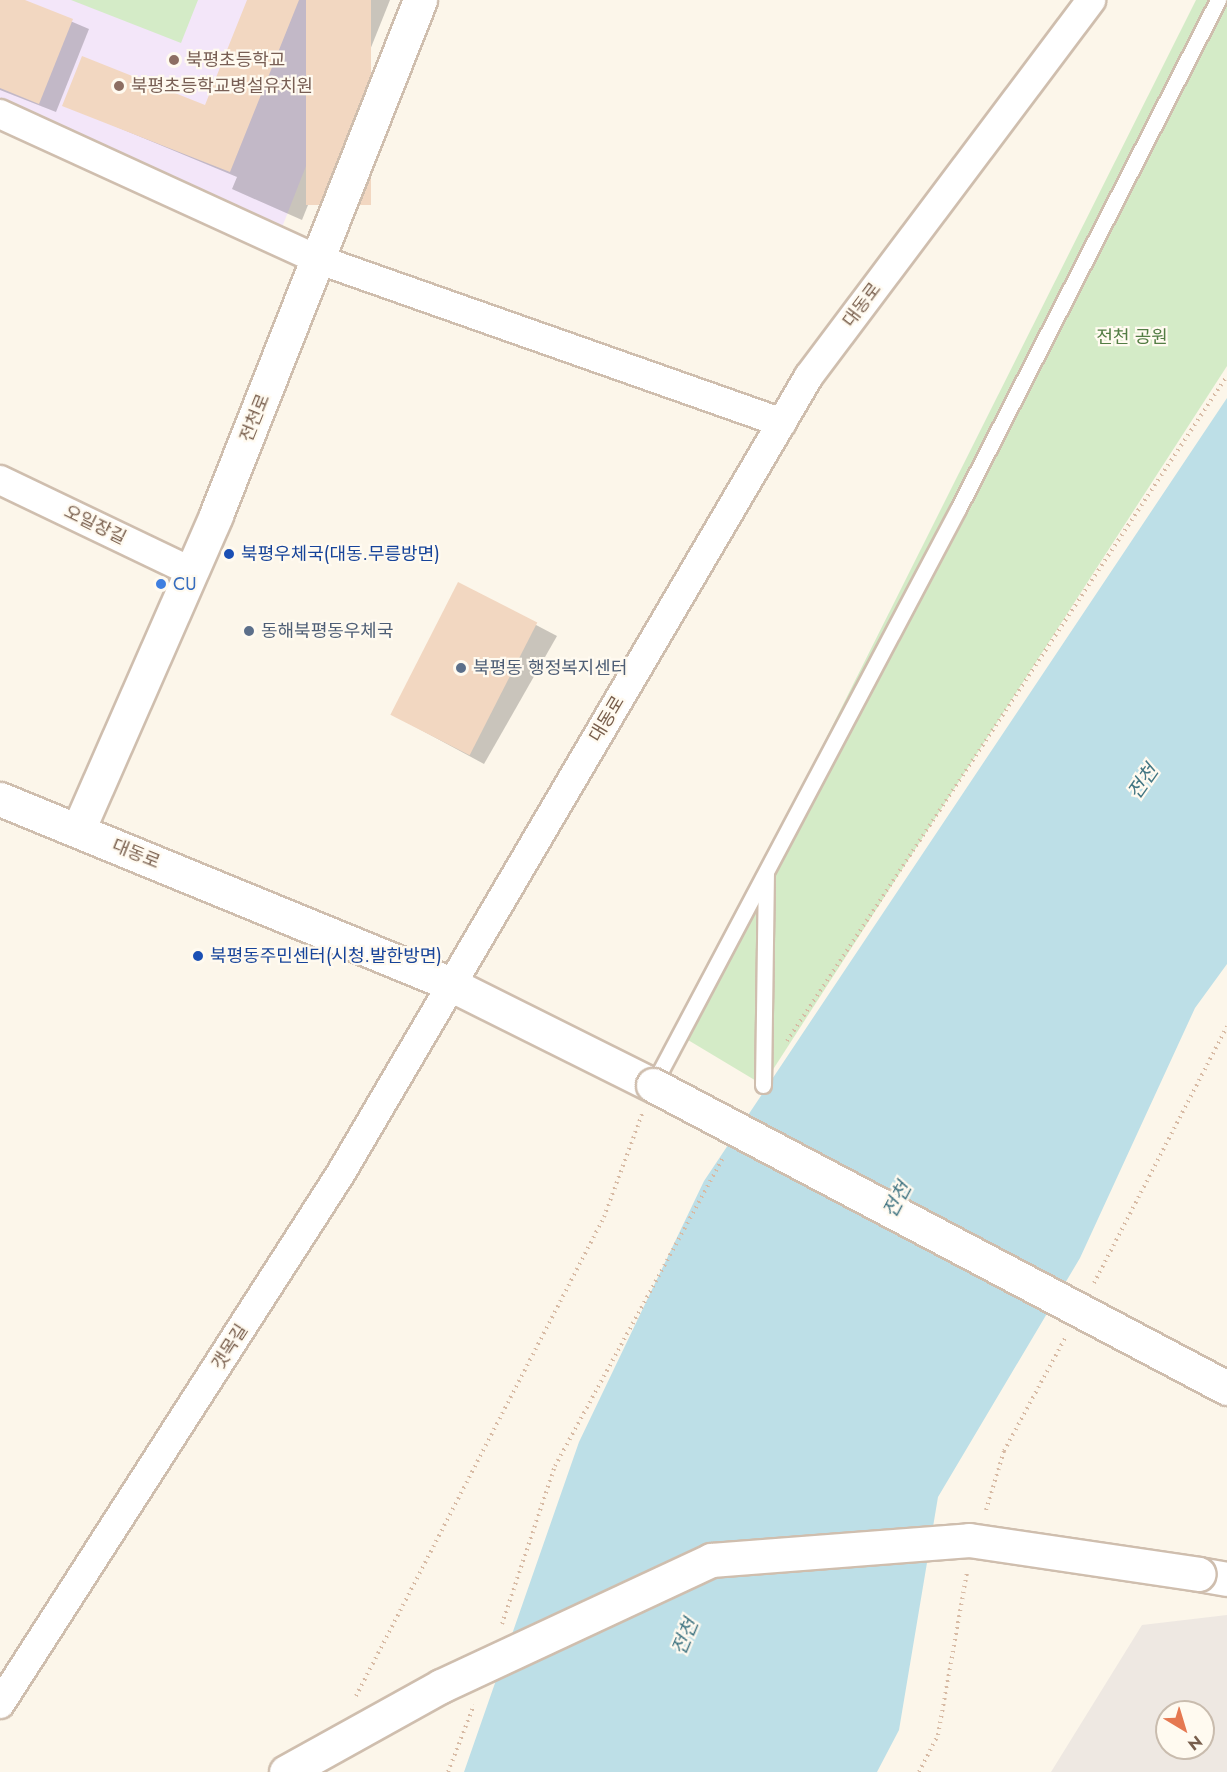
<!DOCTYPE html>
<meta charset="utf-8">
<style>
body{margin:0}
#map{position:relative;width:1227px;height:1772px;overflow:hidden;background:#fcf6ea;font-family:Jost,"Noto Sans KR",sans-serif}
div>[style]{position:absolute}
.industrial>*{inset:0;background:#eee8e2}
.education>*{inset:0;background:#f3e6f9}
.green>*{inset:0;background:#d4ebc7}
.water>*{inset:0;background:#bddfe7}
.shadow>*{inset:0;background:#0003}
.building>*{inset:0;background:#f2d7c1;transform-origin:0 0}
.path>*{height:4px;margin-top:-2px;transform-origin:0;background:repeating-linear-gradient(90deg,#d7baa4 0 1.5px,transparent 0 6px)}
.roads{filter:drop-shadow(2px 0 #cfbeae) drop-shadow(-2px 0 #cfbeae) drop-shadow(0 2px #cfbeae) drop-shadow(0 -2px #cfbeae)}
.service>*{height:15px;margin:-7.5px;padding:0 7.5px;transform-origin:7.5px;border-radius:7.5px;background:#fff}
.minor>*{height:28px;margin:-14px;padding:0 14px;transform-origin:14px;border-radius:14px;background:#fff}
.tertiary>*{height:33px;margin:-16.5px;padding:0 16.5px;transform-origin:16.5px;border-radius:16.5px;background:#fff}
.bridges{filter:drop-shadow(2px 0 #cfbeae) drop-shadow(-2px 0 #cfbeae) drop-shadow(0 2px #cfbeae) drop-shadow(0 -2px #cfbeae)}
.tertiary-bridge>*{height:33px;margin:-16.5px;padding:0 16.5px;transform-origin:16.5px;border-radius:16.5px;background:#fff}
.dots>*{width:16px;height:16px;translate:-50% -50%;box-sizing:border-box;border:3px solid #fffaf0;border-radius:50%}
span{translate:-50% -50%;white-space:nowrap;text-align:center;line-height:1.15;-webkit-text-stroke:4.5px #fffaf0;paint-order:stroke}
.education-label{font-size:18px;color:#785e54}
.left{translate:0 -50%;text-align:left}
.street-label{font-size:18px;color:#785e4c}
.park-label{font-size:18px;color:#537d44}
.transit-label{font-size:18px;color:#164399}
.shop-label{font-size:18px;color:#366cbe}
.service-label{font-size:18px;color:#4e5e75}
.water-label{font-size:20px;color:#437683;font-style:italic}
.north{position:absolute;left:1155px;top:1700px;width:60px;height:60px;box-sizing:border-box;background:#fffaf0;border:2px solid #c9bcae;border-radius:50%;rotate:142deg;font-size:16px;font-weight:700;line-height:24px;text-align:center;color:#785e4c}
.north::after{content:'';display:block;margin:auto;width:21px;height:27px;background:#e57851;clip-path:polygon(50% 0,100% 100%,50% 72%,0 100%)}
</style>
<div id="map">
<div class="industrial">
<i style="clip-path:polygon(evenodd,1227px 1615px,1227px 1772px,1051px 1772px,1142px 1625px,1227px 1615px,1167px 1712px,1203px 1712px,1203px 1748px,1167px 1748px,1167px 1712px)"></i>
</div>
<div class="education">
<i style="clip-path:polygon(0 0,371px 0,279px 235px,0 121px)"></i>
</div>
<div class="green">
<i style="clip-path:polygon(71px 0,198px 0,181px 43px)"></i>
<i style="clip-path:polygon(1196px 0,1227px 0,1227px 366px,763px 1085px,678px 1034px)"></i>
</div>
<div class="water">
<i style="clip-path:polygon(1227px 398px,1227px 964px,1195px 1008px,1080px 1258px,938px 1497px,899px 1730px,877px 1772px,464px 1772px,579px 1442px,704px 1181px)"></i>
</div>
<div class="shadow">
<i style="clip-path:polygon(0 0,21px 0,89px 29px,56px 112px,0 90px)"></i>
<i style="clip-path:polygon(249px 0,390px 0,302px 220px,232px 189px,237px 177px,64px 105px,206px 107px)"></i>
<i style="clip-path:polygon(458px 584px,557px 636px,484px 764px,410px 724px)"></i>
</div>
<div class="building">
<i style="clip-path:polygon(0 0,25px 0,73px 19px,39px 104px,0 88px)"></i>
<i style="clip-path:polygon(247px 0,299px 0,230px 172px,62px 106px,82px 56px,205px 105px)"></i>
<i style="left:306px;top:0;width:65px;height:205px"></i>
<i style="left:458px;top:582px;width:89px;height:149px;rotate:27deg"></i>
</div>
<div class="path">
<i style="left:787px;top:1041px;width:797px;rotate:-56.51deg"></i>
<i style="left:1094px;top:1283px;width:289px;rotate:-62.6deg"></i>
<i style="left:986px;top:1510px;width:62px;rotate:-73deg"></i>
<i style="left:1004px;top:1451px;width:128px;rotate:-61.6deg"></i>
<i style="left:502px;top:1624px;width:167px;rotate:-71.5deg"></i>
<i style="left:555px;top:1466px;width:351px;rotate:-61.4deg"></i>
<i style="left:356px;top:1696px;width:539px;rotate:-62.63deg"></i>
<i style="left:604px;top:1217px;width:110px;rotate:-69.7deg"></i>
<i style="left:448px;top:1772px;width:72px;rotate:-68.8deg"></i>
<i style="left:919px;top:1772px;width:42px;rotate:-62.8deg"></i>
<i style="left:938px;top:1735px;width:166px;rotate:-79.9deg"></i>
</div>
<div class="roads">
<div class="service">
<i style="left:653px;top:1085px;width:652px;rotate:-62.1deg"></i>
<i style="left:958px;top:509px;width:572px;rotate:-62.94deg"></i>
<i style="left:763px;top:1085px;width:211px;rotate:-89.2deg"></i>
</div>
<div class="minor">
<i style="left:0;top:114px;width:349px;rotate:24.6deg"></i>
<i style="left:317px;top:259px;width:493px;rotate:19.4deg"></i>
<i style="left:0;top:480px;width:211px;rotate:25.6deg"></i>
<i style="left:0;top:1704px;width:631px;rotate:-57.29deg"></i>
<i style="left:341px;top:1173px;width:924px;rotate:-59.58deg"></i>
<i style="left:809px;top:376px;width:470px;rotate:-53.1deg"></i>
</div>
<div class="tertiary">
<i style="left:0;top:799px;width:487px;rotate:22.3deg"></i>
<i style="left:450px;top:984px;width:227px;rotate:26.5deg"></i>
<i style="left:78px;top:830px;width:344px;rotate:-66.3deg"></i>
<i style="left:216px;top:515px;width:554px;rotate:-68.39deg"></i>
<i style="left:1199px;top:1574px;width:28px;rotate:10deg"></i>
</div>
</div>
<div class="bridges">
<div class="tertiary-bridge">
<i style="left:653px;top:1085px;width:649px;rotate:27.83deg"></i>
<i style="left:286px;top:1772px;width:177px;rotate:-29deg"></i>
<i style="left:441px;top:1686px;width:298px;rotate:-25deg"></i>
<i style="left:711px;top:1560px;width:259px;rotate:-4.4deg"></i>
<i style="left:969px;top:1540px;width:232px;rotate:8.4deg"></i>
</div>
</div>
<div class="dots">
<i style="left:174px;top:60px;background:#8d6e63"></i>
<i style="left:119px;top:86px;background:#8d6e63"></i>
<i style="left:229px;top:554px;background:#1a4fb4"></i>
<i style="left:161px;top:584px;background:#3f7fe0"></i>
<i style="left:249px;top:631px;background:#5c6f8a"></i>
<i style="left:461px;top:668px;background:#5c6f8a"></i>
<i style="left:198px;top:956px;background:#1a4fb4"></i>
</div>
<div class="education-label">
<span class="left" style="left:186px;top:60px">북평초등학교</span>
<span class="left" style="left:131px;top:86px">북평초등학교병설유치원</span>
</div>
<div class="street-label">
<span style="left:862px;top:305px;rotate:-53deg">대동로</span>
<span style="left:255px;top:418px;rotate:-68deg">전천로</span>
<span style="left:95px;top:525px;rotate:26deg">오일장길</span>
<span style="left:607px;top:719px;rotate:-59deg">대동로</span>
<span style="left:136px;top:854px;rotate:22deg">대동로</span>
<span style="left:230px;top:1347px;rotate:-57deg">갯목길</span>
</div>
<div class="park-label">
<span style="left:1132px;top:337px">전천 공원</span>
</div>
<div class="transit-label">
<span class="left" style="left:241px;top:554px">북평우체국(대동.무릉방면)</span>
<span class="left" style="left:210px;top:956px">북평동주민센터(시청.발한방면)</span>
</div>
<div class="shop-label">
<span class="left" style="left:173px;top:584px">CU</span>
</div>
<div class="service-label">
<span class="left" style="left:261px;top:631px">동해북평동우체국</span>
<span class="left" style="left:473px;top:668px">북평동 행정복지센터</span>
</div>
<div class="water-label">
<span style="left:1143px;top:782px;rotate:-55deg">전천</span>
<span style="left:897px;top:1200px;rotate:-62deg">전천</span>
<span style="left:685px;top:1637px;rotate:-67deg">전천</span>
</div>
<div class="north">N</div>
</div>
